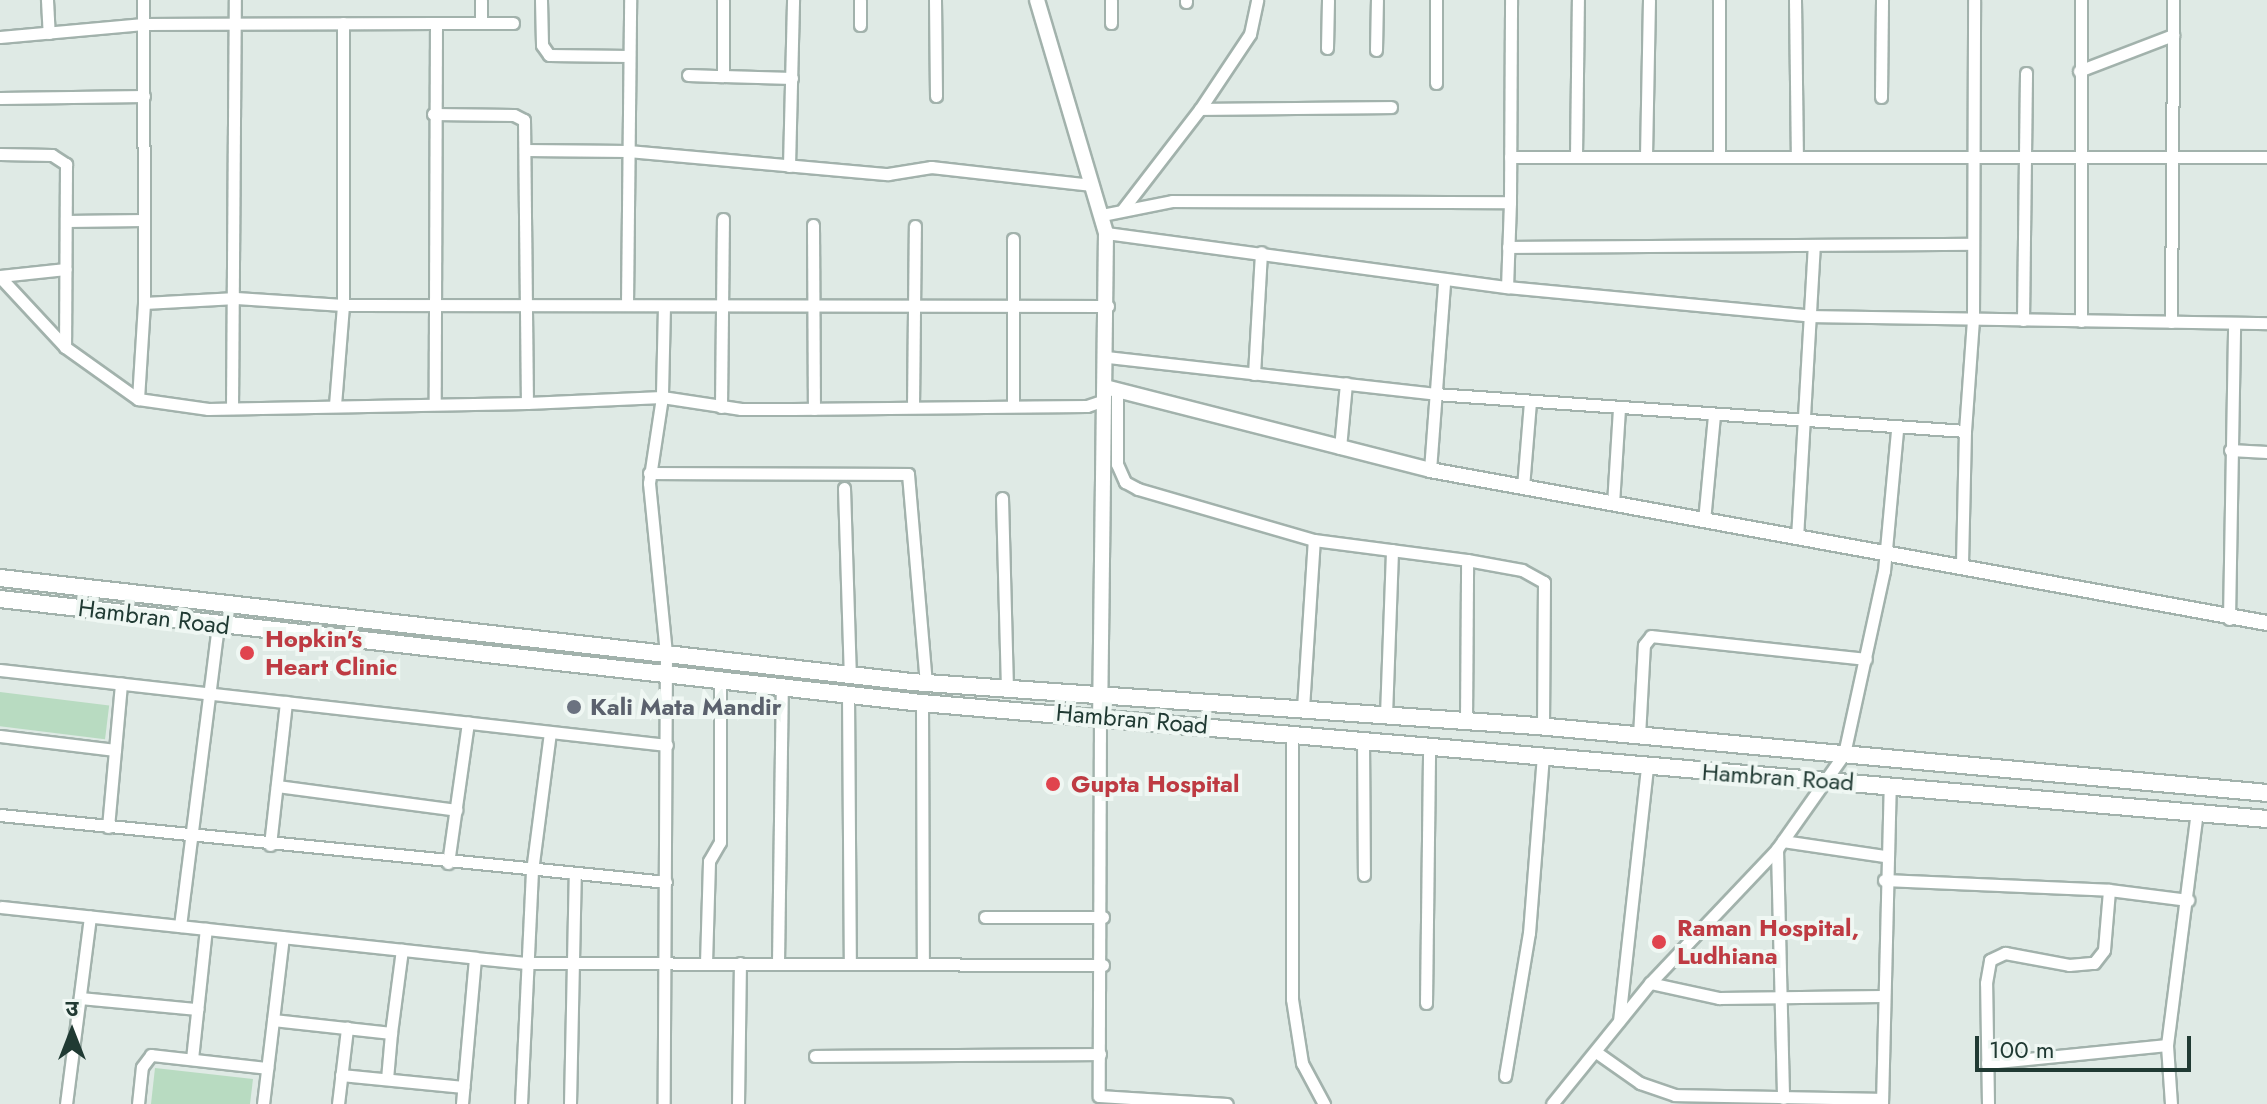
<!DOCTYPE html>
<meta charset="utf-8">
<style>
body{margin:0}
#map{position:relative;width:2267px;height:1104px;overflow:hidden;background:#dfeae5;font-family:Jost,"Noto Sans Devanagari",sans-serif}
div>[style]{position:absolute}
.green>*{inset:0;background:#b8dbc1;transform-origin:0 0}
.roads{filter:drop-shadow(2px 0 #a2b2ac) drop-shadow(-2px 0 #a2b2ac) drop-shadow(0 2px #a2b2ac) drop-shadow(0 -2px #a2b2ac)}
.minor>*{height:11px;margin:-5.5px;padding:0 5.5px;transform-origin:5.5px;border-radius:5.5px;background:#fff}
.tertiary>*{height:14px;margin:-7px;padding:0 7px;transform-origin:7px;border-radius:7px;background:#fff}
.secondary>*{height:16px;margin:-8px;padding:0 8px;transform-origin:8px;border-radius:8px;background:#fff}
.dots>*{width:22px;height:22px;translate:-50% -50%;box-sizing:border-box;border:4px solid #eff7f3;border-radius:50%}
span{translate:-50% -50%;white-space:nowrap;text-align:center;line-height:1.15;-webkit-text-stroke:8px #eff7f3;paint-order:stroke}
.street-label{font-size:24px;color:#203a33}
.health-label{font-size:24px;color:#be3a42;font-weight:700}
.left{translate:0 -50%;text-align:left}
.worship-label{font-size:24px;color:#5b616d;font-weight:700}
.north{position:absolute;left:32px;top:992px;width:80px;height:80px;-webkit-text-stroke:6px #eff7f3;paint-order:stroke;rotate:0deg;font-size:22px;font-weight:700;line-height:32px;text-align:center;color:#203a33}
.north::after{content:'';display:block;margin:auto;width:28px;height:36px;background:#203a33;clip-path:polygon(50% 0,100% 100%,50% 72%,0 100%)}
.scale{position:absolute;left:1975px;top:1036px;width:216px;height:36px;box-sizing:border-box;border:4px solid #203a33;border-top:0;padding-left:10px;font-size:24px;line-height:28px;white-space:nowrap;color:#203a33;-webkit-text-stroke:6px #eff7f3;paint-order:stroke}
</style>
<div id="map">
<div class="green">
<i style="left:0;top:692px;width:110px;height:34px;rotate:7deg"></i>
<i style="clip-path:polygon(155px 1068px,253px 1079px,250px 1104px,151px 1104px)"></i>
</div>
<div class="roads">
<div class="minor">
<i style="left:47px;top:0;width:33px;rotate:87deg"></i>
<i style="left:143px;top:0;width:303px;rotate:89.8deg"></i>
<i style="left:144px;top:303px;width:92px;rotate:-3.1deg"></i>
<i style="left:236px;top:298px;width:107px;rotate:3.7deg"></i>
<i style="left:343px;top:305px;width:765px;rotate:0.07deg"></i>
<i style="left:541px;top:0;width:45px;rotate:88.7deg"></i>
<i style="left:542px;top:45px;width:12px;rotate:55deg"></i>
<i style="left:549px;top:55px;width:80px;rotate:0.7deg"></i>
<i style="left:860px;top:0;width:25px;rotate:90deg"></i>
<i style="left:935px;top:0;width:96px;rotate:89.4deg"></i>
<i style="left:1186px;top:0;width:2px;rotate:90deg"></i>
<i style="left:1795px;top:0;width:156px;rotate:89.3deg"></i>
<i style="left:2081px;top:0;width:321px;rotate:90deg"></i>
<i style="left:436px;top:23px;width:77px"></i>
<i style="left:481px;top:23px;width:23px;rotate:-90deg"></i>
<i style="left:1111px;top:23px;width:23px;rotate:-90deg"></i>
<i style="left:0;top:37px;width:144px;rotate:-5.2deg"></i>
<i style="left:143px;top:24px;width:293px;rotate:-0.2deg"></i>
<i style="left:436px;top:23px;width:380px;rotate:90.2deg"></i>
<i style="left:1327px;top:48px;width:48px;rotate:-88.8deg"></i>
<i style="left:1376px;top:50px;width:50px;rotate:-88.9deg"></i>
<i style="left:2079px;top:71px;width:101px;rotate:-21deg"></i>
<i style="left:688px;top:75px;width:35px;rotate:2deg"></i>
<i style="left:723px;top:76px;width:76px;rotate:-90deg"></i>
<i style="left:723px;top:76px;width:69px;rotate:1.7deg"></i>
<i style="left:1436px;top:83px;width:83px;rotate:-90deg"></i>
<i style="left:1881px;top:97px;width:97px;rotate:-89.4deg"></i>
<i style="left:0;top:98px;width:144px;rotate:-0.8deg"></i>
<i style="left:1200px;top:109px;width:90px;rotate:-56.3deg"></i>
<i style="left:1250px;top:34px;width:35px;rotate:-78deg"></i>
<i style="left:433px;top:114px;width:81px;rotate:0.7deg"></i>
<i style="left:514px;top:115px;width:11px;rotate:27deg"></i>
<i style="left:524px;top:120px;width:283px;rotate:89.4deg"></i>
<i style="left:527px;top:403px;width:135px;rotate:-2.5deg"></i>
<i style="left:662px;top:397px;width:80px;rotate:8.6deg"></i>
<i style="left:741px;top:409px;width:52px"></i>
<i style="left:793px;top:409px;width:294px;rotate:-0.6deg"></i>
<i style="left:1087px;top:406px;width:18px;rotate:-19deg"></i>
<i style="left:525px;top:150px;width:103px;rotate:0.6deg"></i>
<i style="left:628px;top:151px;width:261px;rotate:5.1deg"></i>
<i style="left:888px;top:174px;width:44px;rotate:-9.2deg"></i>
<i style="left:931px;top:167px;width:162px;rotate:6.4deg"></i>
<i style="left:0;top:154px;width:52px;rotate:1.1deg"></i>
<i style="left:52px;top:155px;width:17px;rotate:33deg"></i>
<i style="left:66px;top:164px;width:183px;rotate:90.3deg"></i>
<i style="left:65px;top:347px;width:90px;rotate:35.5deg"></i>
<i style="left:138px;top:399px;width:96px;rotate:-86.4deg"></i>
<i style="left:1646px;top:156px;width:156px;rotate:-88.9deg"></i>
<i style="left:1719px;top:156px;width:156px;rotate:-90deg"></i>
<i style="left:1510px;top:157px;width:757px"></i>
<i style="left:1576px;top:157px;width:157px;rotate:-89.3deg"></i>
<i style="left:789px;top:166px;width:166px;rotate:-88.6deg"></i>
<i style="left:1510px;top:202px;width:202px;rotate:-89.7deg"></i>
<i style="left:1123px;top:209px;width:126px;rotate:-52.4deg"></i>
<i style="left:1200px;top:109px;width:191px;rotate:-0.6deg"></i>
<i style="left:1102px;top:215px;width:71px;rotate:-11.3deg"></i>
<i style="left:1172px;top:201px;width:338px;rotate:0.2deg"></i>
<i style="left:1510px;top:202px;width:85px;rotate:92deg"></i>
<i style="left:1507px;top:287px;width:306px;rotate:5.4deg"></i>
<i style="left:1812px;top:316px;width:455px;rotate:0.9deg"></i>
<i style="left:66px;top:221px;width:78px;rotate:-0.7deg"></i>
<i style="left:813px;top:225px;width:184px;rotate:89.7deg"></i>
<i style="left:1106px;top:233px;width:405px;rotate:7.7deg"></i>
<i style="left:1013px;top:239px;width:167px;rotate:90deg"></i>
<i style="left:1508px;top:247px;width:465px;rotate:-0.4deg"></i>
<i style="left:0;top:276px;width:66px;rotate:-6.1deg"></i>
<i style="left:0;top:277px;width:96px;rotate:47.1deg"></i>
<i style="left:627px;top:304px;width:304px;rotate:-89.4deg"></i>
<i style="left:664px;top:306px;width:91px;rotate:91.3deg"></i>
<i style="left:662px;top:397px;width:87px;rotate:98.6deg"></i>
<i style="left:649px;top:483px;width:171px;rotate:84.3deg"></i>
<i style="left:666px;top:653px;width:451px;rotate:90.3deg"></i>
<i style="left:2023px;top:320px;width:247px;rotate:-89.3deg"></i>
<i style="left:2171px;top:322px;width:322px;rotate:-89.6deg"></i>
<i style="left:1107px;top:357px;width:330px;rotate:6.4deg"></i>
<i style="left:1435px;top:394px;width:531px;rotate:3.99deg"></i>
<i style="left:1965px;top:431px;width:137px;rotate:91.3deg"></i>
<i style="left:1254px;top:374px;width:122px;rotate:-86.7deg"></i>
<i style="left:1117px;top:391px;width:73px;rotate:90deg"></i>
<i style="left:1117px;top:464px;width:20px;rotate:66deg"></i>
<i style="left:1125px;top:482px;width:15px;rotate:28deg"></i>
<i style="left:1138px;top:489px;width:183px;rotate:16.2deg"></i>
<i style="left:1314px;top:540px;width:154px;rotate:7.4deg"></i>
<i style="left:1467px;top:560px;width:56px;rotate:10.3deg"></i>
<i style="left:1522px;top:570px;width:25px;rotate:29deg"></i>
<i style="left:1544px;top:582px;width:145px;rotate:90.4deg"></i>
<i style="left:138px;top:399px;width:71px;rotate:8.1deg"></i>
<i style="left:208px;top:409px;width:319px;rotate:-1.1deg"></i>
<i style="left:335px;top:405px;width:100px;rotate:-85.4deg"></i>
<i style="left:343px;top:305px;width:282px;rotate:-90deg"></i>
<i style="left:721px;top:407px;width:188px;rotate:-89.4deg"></i>
<i style="left:913px;top:407px;width:181px;rotate:-89.4deg"></i>
<i style="left:232px;top:408px;width:408px;rotate:-89.6deg"></i>
<i style="left:1965px;top:431px;width:112px;rotate:-85.9deg"></i>
<i style="left:1973px;top:319px;width:319px;rotate:-89.8deg"></i>
<i style="left:1340px;top:448px;width:65px;rotate:-84.7deg"></i>
<i style="left:2230px;top:450px;width:37px;rotate:3deg"></i>
<i style="left:1430px;top:470px;width:189px;rotate:-85.7deg"></i>
<i style="left:649px;top:473px;width:259px;rotate:0.2deg"></i>
<i style="left:908px;top:474px;width:210px;rotate:85.1deg"></i>
<i style="left:1523px;top:487px;width:86px;rotate:-85.3deg"></i>
<i style="left:844px;top:488px;width:187px;rotate:88.2deg"></i>
<i style="left:1002px;top:498px;width:189px;rotate:88.5deg"></i>
<i style="left:1613px;top:504px;width:96px;rotate:-86.4deg"></i>
<i style="left:1704px;top:521px;width:106px;rotate:-84.6deg"></i>
<i style="left:1797px;top:538px;width:291px;rotate:-86.7deg"></i>
<i style="left:2229px;top:619px;width:296px;rotate:-89deg"></i>
<i style="left:0;top:670px;width:671px;rotate:6.42deg"></i>
<i style="left:848px;top:695px;width:269px;rotate:89.6deg"></i>
<i style="left:922px;top:703px;width:261px;rotate:89.8deg"></i>
<i style="left:1303px;top:708px;width:168px;rotate:-86.3deg"></i>
<i style="left:1386px;top:715px;width:165px;rotate:-87.9deg"></i>
<i style="left:1100px;top:716px;width:380px;rotate:90.2deg"></i>
<i style="left:1099px;top:1096px;width:128px;rotate:3.6deg"></i>
<i style="left:1466px;top:722px;width:162px;rotate:-89.6deg"></i>
<i style="left:1292px;top:733px;width:266px;rotate:90deg"></i>
<i style="left:1292px;top:999px;width:65px;rotate:81.1deg"></i>
<i style="left:1302px;top:1063px;width:47px;rotate:61.8deg"></i>
<i style="left:0;top:736px;width:116px;rotate:6.9deg"></i>
<i style="left:1639px;top:736px;width:91px;rotate:-86.9deg"></i>
<i style="left:1644px;top:645px;width:11px;rotate:-52deg"></i>
<i style="left:1651px;top:636px;width:216px;rotate:6.1deg"></i>
<i style="left:1363px;top:740px;width:135px;rotate:89.6deg"></i>
<i style="left:277px;top:786px;width:181px;rotate:7.6deg"></i>
<i style="left:0;top:815px;width:669px;rotate:5.74deg"></i>
<i style="left:108px;top:827px;width:144px;rotate:-84.8deg"></i>
<i style="left:1783px;top:841px;width:102px;rotate:8.4deg"></i>
<i style="left:270px;top:845px;width:144px;rotate:-83.6deg"></i>
<i style="left:1777px;top:849px;width:249px;rotate:88.6deg"></i>
<i style="left:448px;top:863px;width:142px;rotate:-81.9deg"></i>
<i style="left:1884px;top:880px;width:225px;rotate:2.5deg"></i>
<i style="left:1px;top:907px;width:477px;rotate:6.1deg"></i>
<i style="left:475px;top:958px;width:147px;rotate:95.1deg"></i>
<i style="left:985px;top:917px;width:118px"></i>
<i style="left:180px;top:926px;width:303px;rotate:-82.8deg"></i>
<i style="left:475px;top:958px;width:51px;rotate:5.6deg"></i>
<i style="left:526px;top:963px;width:577px;rotate:0.2deg"></i>
<i style="left:706px;top:963px;width:102px;rotate:-88.3deg"></i>
<i style="left:709px;top:861px;width:22px;rotate:-60deg"></i>
<i style="left:720px;top:842px;width:162px;rotate:-90deg"></i>
<i style="left:778px;top:963px;width:275px;rotate:-89.2deg"></i>
<i style="left:1650px;top:983px;width:71px;rotate:12.3deg"></i>
<i style="left:1719px;top:998px;width:163px;rotate:-0.7deg"></i>
<i style="left:80px;top:998px;width:118px;rotate:5.4deg"></i>
<i style="left:1426px;top:1003px;width:257px;rotate:-89.3deg"></i>
<i style="left:273px;top:1020px;width:119px;rotate:6.3deg"></i>
<i style="left:391px;top:1033px;width:84px;rotate:-82.5deg"></i>
<i style="left:1619px;top:1021px;width:256px;rotate:-83.7deg"></i>
<i style="left:1596px;top:1052px;width:54px;rotate:35.2deg"></i>
<i style="left:1640px;top:1083px;width:37px;rotate:19deg"></i>
<i style="left:1675px;top:1095px;width:207px;rotate:1.1deg"></i>
<i style="left:815px;top:1056px;width:285px;rotate:-0.4deg"></i>
<i style="left:192px;top:1059px;width:131px;rotate:-83.9deg"></i>
<i style="left:1987px;top:1063px;width:181px;rotate:-5.7deg"></i>
<i style="left:341px;top:1075px;width:123px;rotate:5.6deg"></i>
<i style="left:1505px;top:1076px;width:145px;rotate:-80.5deg"></i>
<i style="left:1529px;top:933px;width:177px;rotate:-85.5deg"></i>
<i style="left:387px;top:1079px;width:46px;rotate:-85deg"></i>
<i style="left:66px;top:1104px;width:189px;rotate:-82.7deg"></i>
<i style="left:138px;top:1104px;width:37px;rotate:-84deg"></i>
<i style="left:142px;top:1067px;width:15px;rotate:-53deg"></i>
<i style="left:151px;top:1055px;width:117px;rotate:6.4deg"></i>
<i style="left:263px;top:1104px;width:168px;rotate:-83.2deg"></i>
<i style="left:338px;top:1104px;width:77px;rotate:-83.2deg"></i>
<i style="left:521px;top:1104px;width:233px;rotate:-87.3deg"></i>
<i style="left:532px;top:871px;width:140px;rotate:-82.6deg"></i>
<i style="left:570px;top:1104px;width:230px;rotate:-88.8deg"></i>
<i style="left:738px;top:1104px;width:141px;rotate:-89.2deg"></i>
<i style="left:1552px;top:1104px;width:156px;rotate:-51deg"></i>
<i style="left:1650px;top:983px;width:185px;rotate:-46.5deg"></i>
<i style="left:1777px;top:849px;width:116px;rotate:-54.8deg"></i>
<i style="left:1844px;top:754px;width:187px;rotate:-77.7deg"></i>
<i style="left:1884px;top:571px;width:142px;rotate:-84.7deg"></i>
<i style="left:1882px;top:1104px;width:320px;rotate:-88.6deg"></i>
<i style="left:1988px;top:1104px;width:121px;rotate:-90.9deg"></i>
<i style="left:1986px;top:983px;width:23px;rotate:-80deg"></i>
<i style="left:1990px;top:960px;width:17px;rotate:-25deg"></i>
<i style="left:2005px;top:953px;width:65px;rotate:10.6deg"></i>
<i style="left:2069px;top:965px;width:25px;rotate:-5deg"></i>
<i style="left:2094px;top:963px;width:16px;rotate:-52deg"></i>
<i style="left:2104px;top:950px;width:60px;rotate:-85.2deg"></i>
<i style="left:2109px;top:890px;width:80px;rotate:7.2deg"></i>
<i style="left:2171px;top:1104px;width:59px;rotate:-93.9deg"></i>
<i style="left:2167px;top:1045px;width:235px;rotate:-82.7deg"></i>
</div>
<div class="tertiary">
<i style="left:1037px;top:0;width:243px;rotate:73.5deg"></i>
<i style="left:1106px;top:233px;width:483px;rotate:90.7deg"></i>
<i style="left:1105px;top:387px;width:335px;rotate:14.3deg"></i>
<i style="left:1430px;top:470px;width:851px;rotate:10.36deg"></i>
</div>
<div class="secondary">
<i style="left:0;top:578px;width:918px;rotate:6.51deg"></i>
<i style="left:912px;top:682px;width:627px;rotate:4.03deg"></i>
<i style="left:1537px;top:726px;width:733px;rotate:5.24deg"></i>
<i style="left:0;top:599px;width:928px;rotate:6.44deg"></i>
<i style="left:922px;top:703px;width:1350px;rotate:4.93deg"></i>
</div>
</div>
<div class="dots">
<i style="left:247px;top:653px;background:#e0444e"></i>
<i style="left:574px;top:707px;background:#6b7280"></i>
<i style="left:1053px;top:784px;background:#e0444e"></i>
<i style="left:1659px;top:942px;background:#e0444e"></i>
</div>
<div class="street-label">
<span style="left:154px;top:617px;rotate:7deg">Hambran Road</span>
<span style="left:1132px;top:719px;rotate:5deg">Hambran Road</span>
<span style="left:1778px;top:777px;rotate:4deg">Hambran Road</span>
</div>
<div class="health-label">
<span class="left" style="left:265px;top:653px">Hopkin's<br>Heart Clinic</span>
<span class="left" style="left:1071px;top:784px">Gupta Hospital</span>
<span class="left" style="left:1677px;top:942px">Raman Hospital,<br>Ludhiana</span>
</div>
<div class="worship-label">
<span class="left" style="left:590px;top:707px">Kali Mata Mandir</span>
</div>
<div class="north">उ</div>
<div class="scale">100 m</div>
</div>
